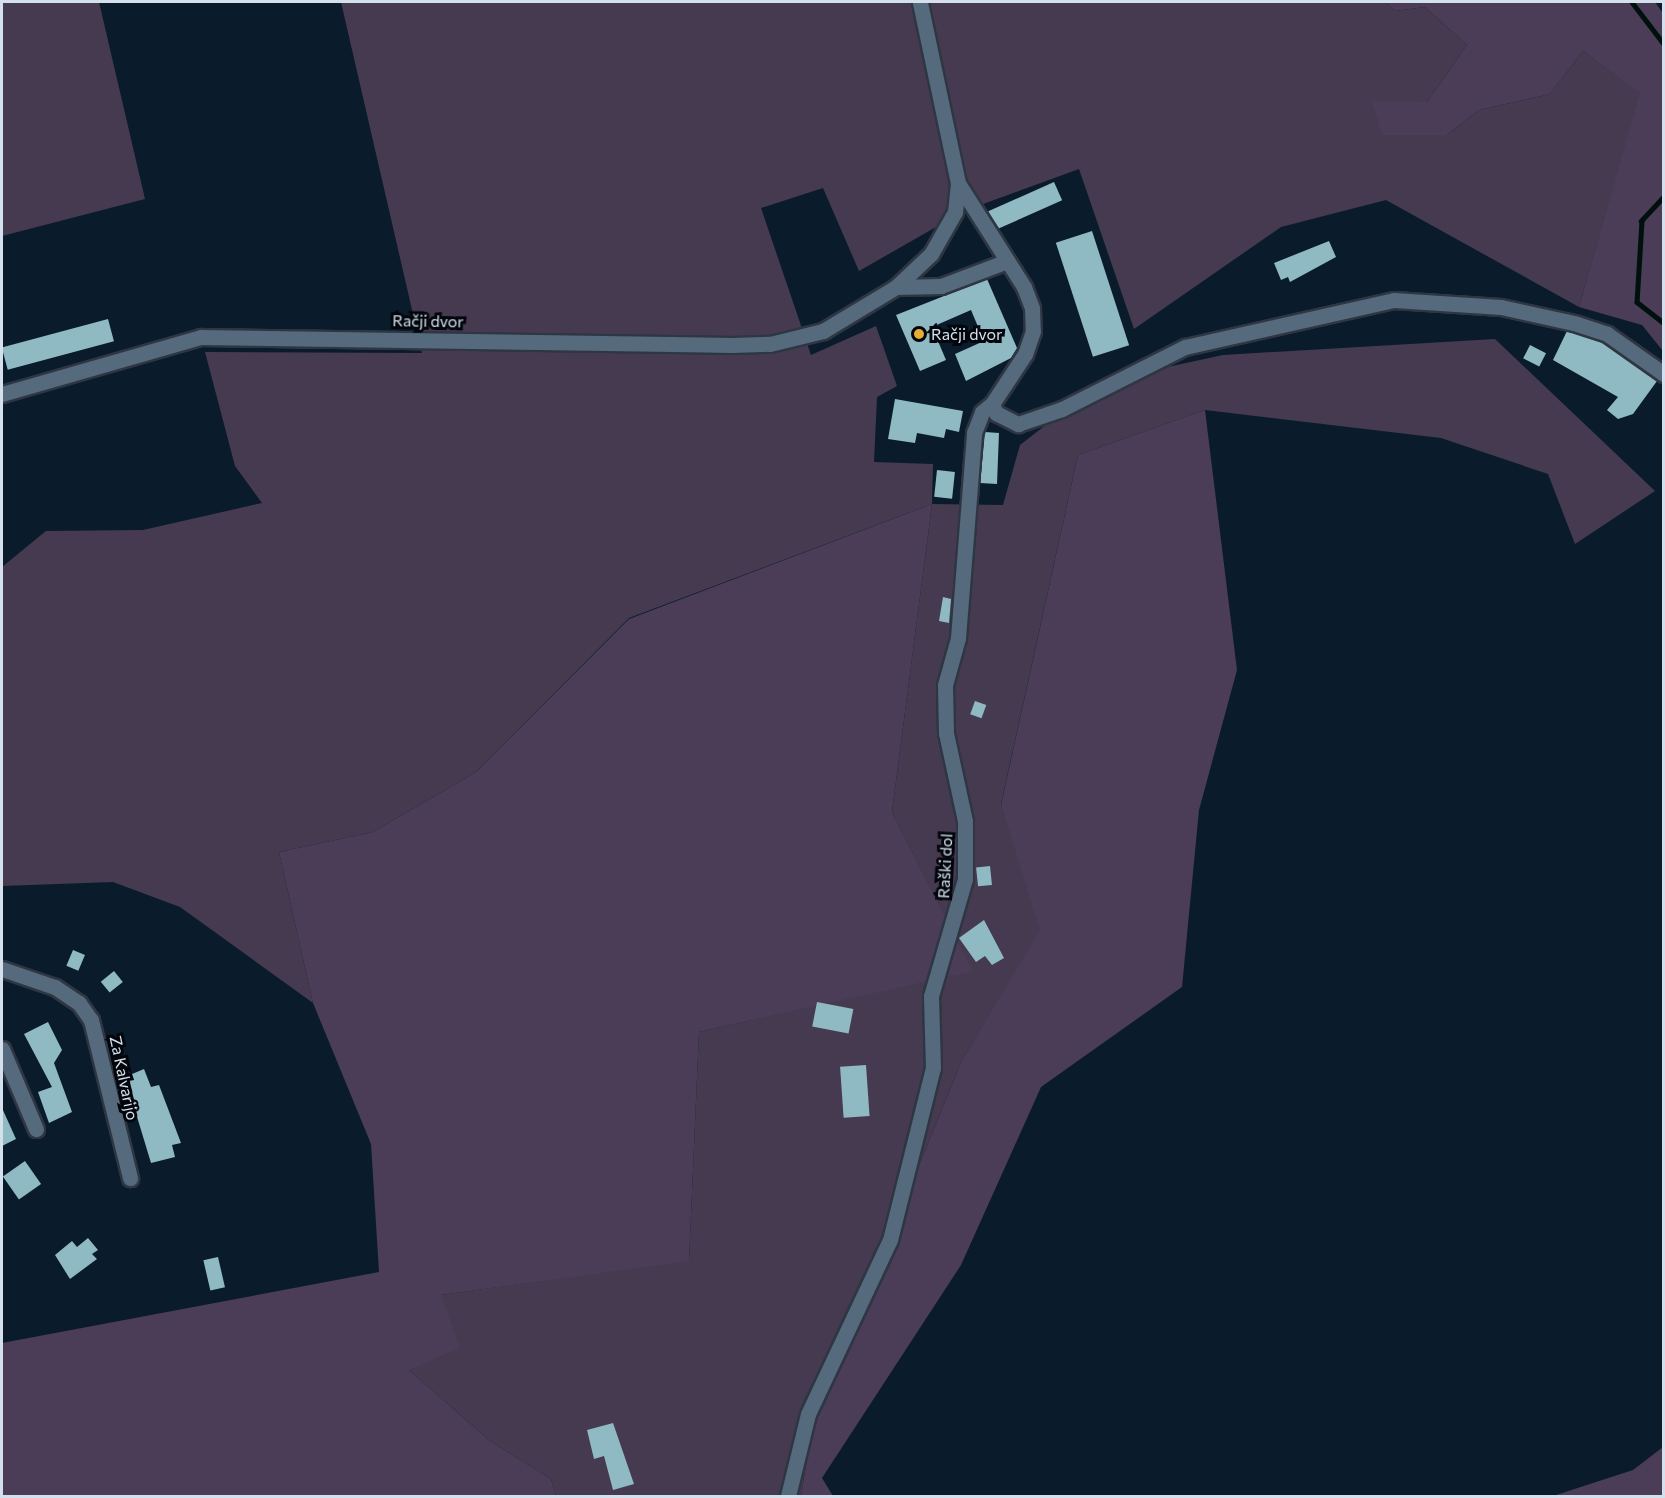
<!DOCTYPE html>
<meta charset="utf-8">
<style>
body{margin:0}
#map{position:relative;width:1665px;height:1498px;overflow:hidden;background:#0a1c2b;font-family:Commissioner,sans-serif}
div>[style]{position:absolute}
.green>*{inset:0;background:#463a50}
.forest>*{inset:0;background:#4b3c57}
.stream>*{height:4.5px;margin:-2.25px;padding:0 2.25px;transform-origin:2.25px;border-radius:2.25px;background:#00100c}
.building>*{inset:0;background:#8fbac3;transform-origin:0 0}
.roads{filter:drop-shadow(2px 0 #2f3643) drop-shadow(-2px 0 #2f3643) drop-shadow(0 2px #2f3643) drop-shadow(0 -2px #2f3643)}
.minor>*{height:15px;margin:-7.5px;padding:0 7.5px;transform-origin:7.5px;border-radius:7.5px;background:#556a7c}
.dots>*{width:16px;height:16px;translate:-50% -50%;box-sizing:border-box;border:3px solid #02060c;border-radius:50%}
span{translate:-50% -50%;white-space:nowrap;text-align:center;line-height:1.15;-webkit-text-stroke:6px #02060c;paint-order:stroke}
.street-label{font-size:16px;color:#d4e0eb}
.poi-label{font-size:16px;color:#d4e0eb}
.left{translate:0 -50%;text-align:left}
.frame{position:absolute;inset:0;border:3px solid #d4e0eb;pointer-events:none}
</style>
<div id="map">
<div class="green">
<i style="clip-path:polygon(2px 2px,99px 2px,145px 199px,2px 236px)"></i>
<i style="clip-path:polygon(341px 2px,1385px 2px,1395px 11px,1425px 7px,1467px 45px,1427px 102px,1447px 135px,1479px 110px,1550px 94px,1583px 51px,1641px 93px,1579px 307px,1386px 200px,1281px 227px,1134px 329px,1079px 169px,964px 211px,859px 271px,823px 188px,761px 208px,811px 355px,876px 326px,897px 386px,877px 397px,874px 462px,933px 464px,932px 504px,1003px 505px,1020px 445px,1070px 406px,1149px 371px,1223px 355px,1495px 339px,1655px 491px,1575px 544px,1548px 474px,1441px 438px,1205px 410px,1078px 455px,1001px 804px,1041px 930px,962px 1060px,812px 1428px,801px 1496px,556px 1496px,551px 1479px,490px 1441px,409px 1370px,441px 1295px,689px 1260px,699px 1032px,972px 970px,892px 812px,932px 504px,629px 618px,476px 772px,373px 832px,279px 852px,313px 1003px,180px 907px,113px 882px,2px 886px,2px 567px,46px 531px,143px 530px,262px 503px,235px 466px,205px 352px,422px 353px)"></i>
</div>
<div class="forest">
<i style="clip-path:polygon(1385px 2px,1655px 2px,1664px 15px,1663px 351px,1642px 325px,1579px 307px,1640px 93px,1583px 51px,1550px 94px,1479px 110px,1447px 135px,1382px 135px,1372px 101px,1427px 102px,1467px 45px,1425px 7px,1395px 11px)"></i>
<i style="clip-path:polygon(1205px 410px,1237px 670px,1199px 810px,1182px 987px,1041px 1087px,961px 1265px,822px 1478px,833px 1496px,801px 1496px,812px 1428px,962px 1060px,1040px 930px,1001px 805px,1078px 455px)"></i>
<i style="clip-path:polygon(932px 504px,892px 812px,973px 971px,699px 1032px,689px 1261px,441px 1295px,460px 1348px,409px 1370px,490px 1441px,551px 1479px,556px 1496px,2px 1496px,2px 1343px,379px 1272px,371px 1144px,313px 1003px,279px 852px,373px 832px,476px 772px,629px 619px)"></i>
<i style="clip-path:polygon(1663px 1447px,1663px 1496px,1553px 1496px,1633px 1470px)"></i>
</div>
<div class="stream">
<i style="left:1632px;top:2px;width:53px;rotate:52.7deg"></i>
<i style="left:1664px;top:197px;width:33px;rotate:133deg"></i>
<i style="left:1642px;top:221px;width:81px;rotate:93.5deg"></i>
<i style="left:1637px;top:302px;width:34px;rotate:38deg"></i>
</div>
<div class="building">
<i style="left:1054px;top:182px;width:20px;height:72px;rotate:66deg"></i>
<i style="left:1092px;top:231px;width:120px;height:38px;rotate:72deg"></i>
<i style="clip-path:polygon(1329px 241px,1336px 257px,1290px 282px,1288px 277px,1281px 280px,1274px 263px)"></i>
<i style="clip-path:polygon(987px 279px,1017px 348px,1011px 358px,966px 381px,955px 354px,984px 341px,971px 310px,932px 327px,946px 360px,920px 371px,896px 315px)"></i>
<i style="left:108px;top:319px;width:23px;height:110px;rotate:75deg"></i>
<i style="clip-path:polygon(1567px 331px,1603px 343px,1657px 381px,1633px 414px,1618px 419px,1607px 410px,1618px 397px,1553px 360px)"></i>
<i style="left:1530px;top:345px;width:18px;height:15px;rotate:27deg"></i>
<i style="clip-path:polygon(895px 399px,963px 411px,959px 432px,946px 429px,944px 438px,917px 433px,915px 443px,888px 439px)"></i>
<i style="clip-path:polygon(985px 432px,999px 433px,997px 484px,980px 483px)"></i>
<i style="left:937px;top:470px;width:18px;height:27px;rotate:6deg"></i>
<i style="clip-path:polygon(943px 597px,951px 599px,949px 623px,939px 621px)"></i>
<i style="left:975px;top:701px;width:12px;height:14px;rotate:20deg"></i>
<i style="left:990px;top:866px;width:19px;height:14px;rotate:84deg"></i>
<i style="clip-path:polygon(984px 920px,1004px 958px,992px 965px,985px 956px,976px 962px,959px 938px)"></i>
<i style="left:73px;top:950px;width:13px;height:17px;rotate:23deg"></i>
<i style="left:114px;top:971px;width:14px;height:17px;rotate:51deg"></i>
<i style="left:817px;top:1002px;width:37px;height:25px;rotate:11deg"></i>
<i style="clip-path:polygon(48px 1022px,62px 1050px,54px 1063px,72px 1112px,49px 1123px,38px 1092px,52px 1087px,24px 1034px)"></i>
<i style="left:866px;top:1065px;width:51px;height:26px;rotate:86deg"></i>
<i style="clip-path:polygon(144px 1069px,151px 1087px,159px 1085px,181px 1143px,172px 1145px,175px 1157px,151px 1163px,125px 1077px)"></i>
<i style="clip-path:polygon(2px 1108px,16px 1139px,2px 1146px)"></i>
<i style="left:25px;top:1161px;width:28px;height:27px;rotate:55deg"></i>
<i style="clip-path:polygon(88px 1238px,98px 1250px,92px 1254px,97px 1259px,70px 1279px,55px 1255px,72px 1241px,77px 1247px)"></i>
<i style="left:218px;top:1257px;width:31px;height:15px;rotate:77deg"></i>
<i style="clip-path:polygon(613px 1423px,634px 1484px,613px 1490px,604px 1456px,594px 1459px,587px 1430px)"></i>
</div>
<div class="roads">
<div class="minor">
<i style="left:958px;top:183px;width:123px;rotate:57.6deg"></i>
<i style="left:1024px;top:287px;width:22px;rotate:69deg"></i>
<i style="left:1032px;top:308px;width:23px;rotate:88deg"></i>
<i style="left:1033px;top:331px;width:24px;rotate:109deg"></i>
<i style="left:1025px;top:354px;width:60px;rotate:123.4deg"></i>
<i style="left:992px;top:404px;width:10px;rotate:66deg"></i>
<i style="left:996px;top:413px;width:25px;rotate:27deg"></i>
<i style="left:1018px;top:424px;width:46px;rotate:-18.8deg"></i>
<i style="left:1062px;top:409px;width:138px;rotate:-26.8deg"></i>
<i style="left:1185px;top:347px;width:214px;rotate:-12.7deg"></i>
<i style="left:1394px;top:300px;width:107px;rotate:3.7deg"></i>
<i style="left:1501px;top:307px;width:75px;rotate:12.4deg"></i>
<i style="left:1574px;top:323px;width:35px;rotate:18deg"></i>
<i style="left:1607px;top:334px;width:70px;rotate:35.1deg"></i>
<i style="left:896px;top:287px;width:45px;rotate:-1.3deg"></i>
<i style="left:941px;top:286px;width:68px;rotate:-20.6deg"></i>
<i style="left:2px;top:394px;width:207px;rotate:-16deg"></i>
<i style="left:201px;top:337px;width:531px;rotate:0.86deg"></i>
<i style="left:732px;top:345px;width:38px;rotate:-2deg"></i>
<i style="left:770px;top:344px;width:55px;rotate:-13.8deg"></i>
<i style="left:823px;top:331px;width:85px;rotate:-31.1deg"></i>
<i style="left:896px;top:287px;width:48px;rotate:-43.3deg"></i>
<i style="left:931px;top:254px;width:48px;rotate:-60.3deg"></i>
<i style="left:955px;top:212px;width:29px;rotate:-84deg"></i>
<i style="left:958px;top:183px;width:185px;rotate:-101.9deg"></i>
<i style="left:2px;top:969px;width:56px;rotate:18.8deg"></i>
<i style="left:55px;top:987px;width:29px;rotate:34deg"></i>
<i style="left:79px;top:1003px;width:21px;rotate:55deg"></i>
<i style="left:91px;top:1020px;width:163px;rotate:76.1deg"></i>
<i style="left:2px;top:1049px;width:87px;rotate:67deg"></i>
<i style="left:788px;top:1496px;width:84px;rotate:-76.3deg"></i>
<i style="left:808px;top:1414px;width:192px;rotate:-64.8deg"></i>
<i style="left:890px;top:1240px;width:177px;rotate:-76deg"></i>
<i style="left:933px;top:1068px;width:72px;rotate:-91.6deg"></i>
<i style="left:931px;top:996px;width:122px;rotate:-73.8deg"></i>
<i style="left:965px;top:879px;width:58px;rotate:-90deg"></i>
<i style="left:965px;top:821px;width:90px;rotate:-102.2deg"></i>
<i style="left:946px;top:733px;width:48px;rotate:-91.2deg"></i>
<i style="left:945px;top:685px;width:49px;rotate:-74.5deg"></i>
<i style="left:958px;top:638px;width:206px;rotate:-85.5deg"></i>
<i style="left:974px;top:433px;width:22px;rotate:-69deg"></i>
<i style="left:982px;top:412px;width:13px;rotate:-39deg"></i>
</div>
</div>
<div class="dots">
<i style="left:919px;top:334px;background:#e5ad36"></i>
</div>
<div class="street-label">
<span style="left:428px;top:321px;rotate:1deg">Račji dvor</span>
<span style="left:945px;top:866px;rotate:-87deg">Raški dol</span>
<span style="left:124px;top:1078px;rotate:78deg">Za Kalvarijo</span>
</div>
<div class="poi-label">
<span class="left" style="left:931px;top:334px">Račji dvor</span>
</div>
<div class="frame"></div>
</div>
